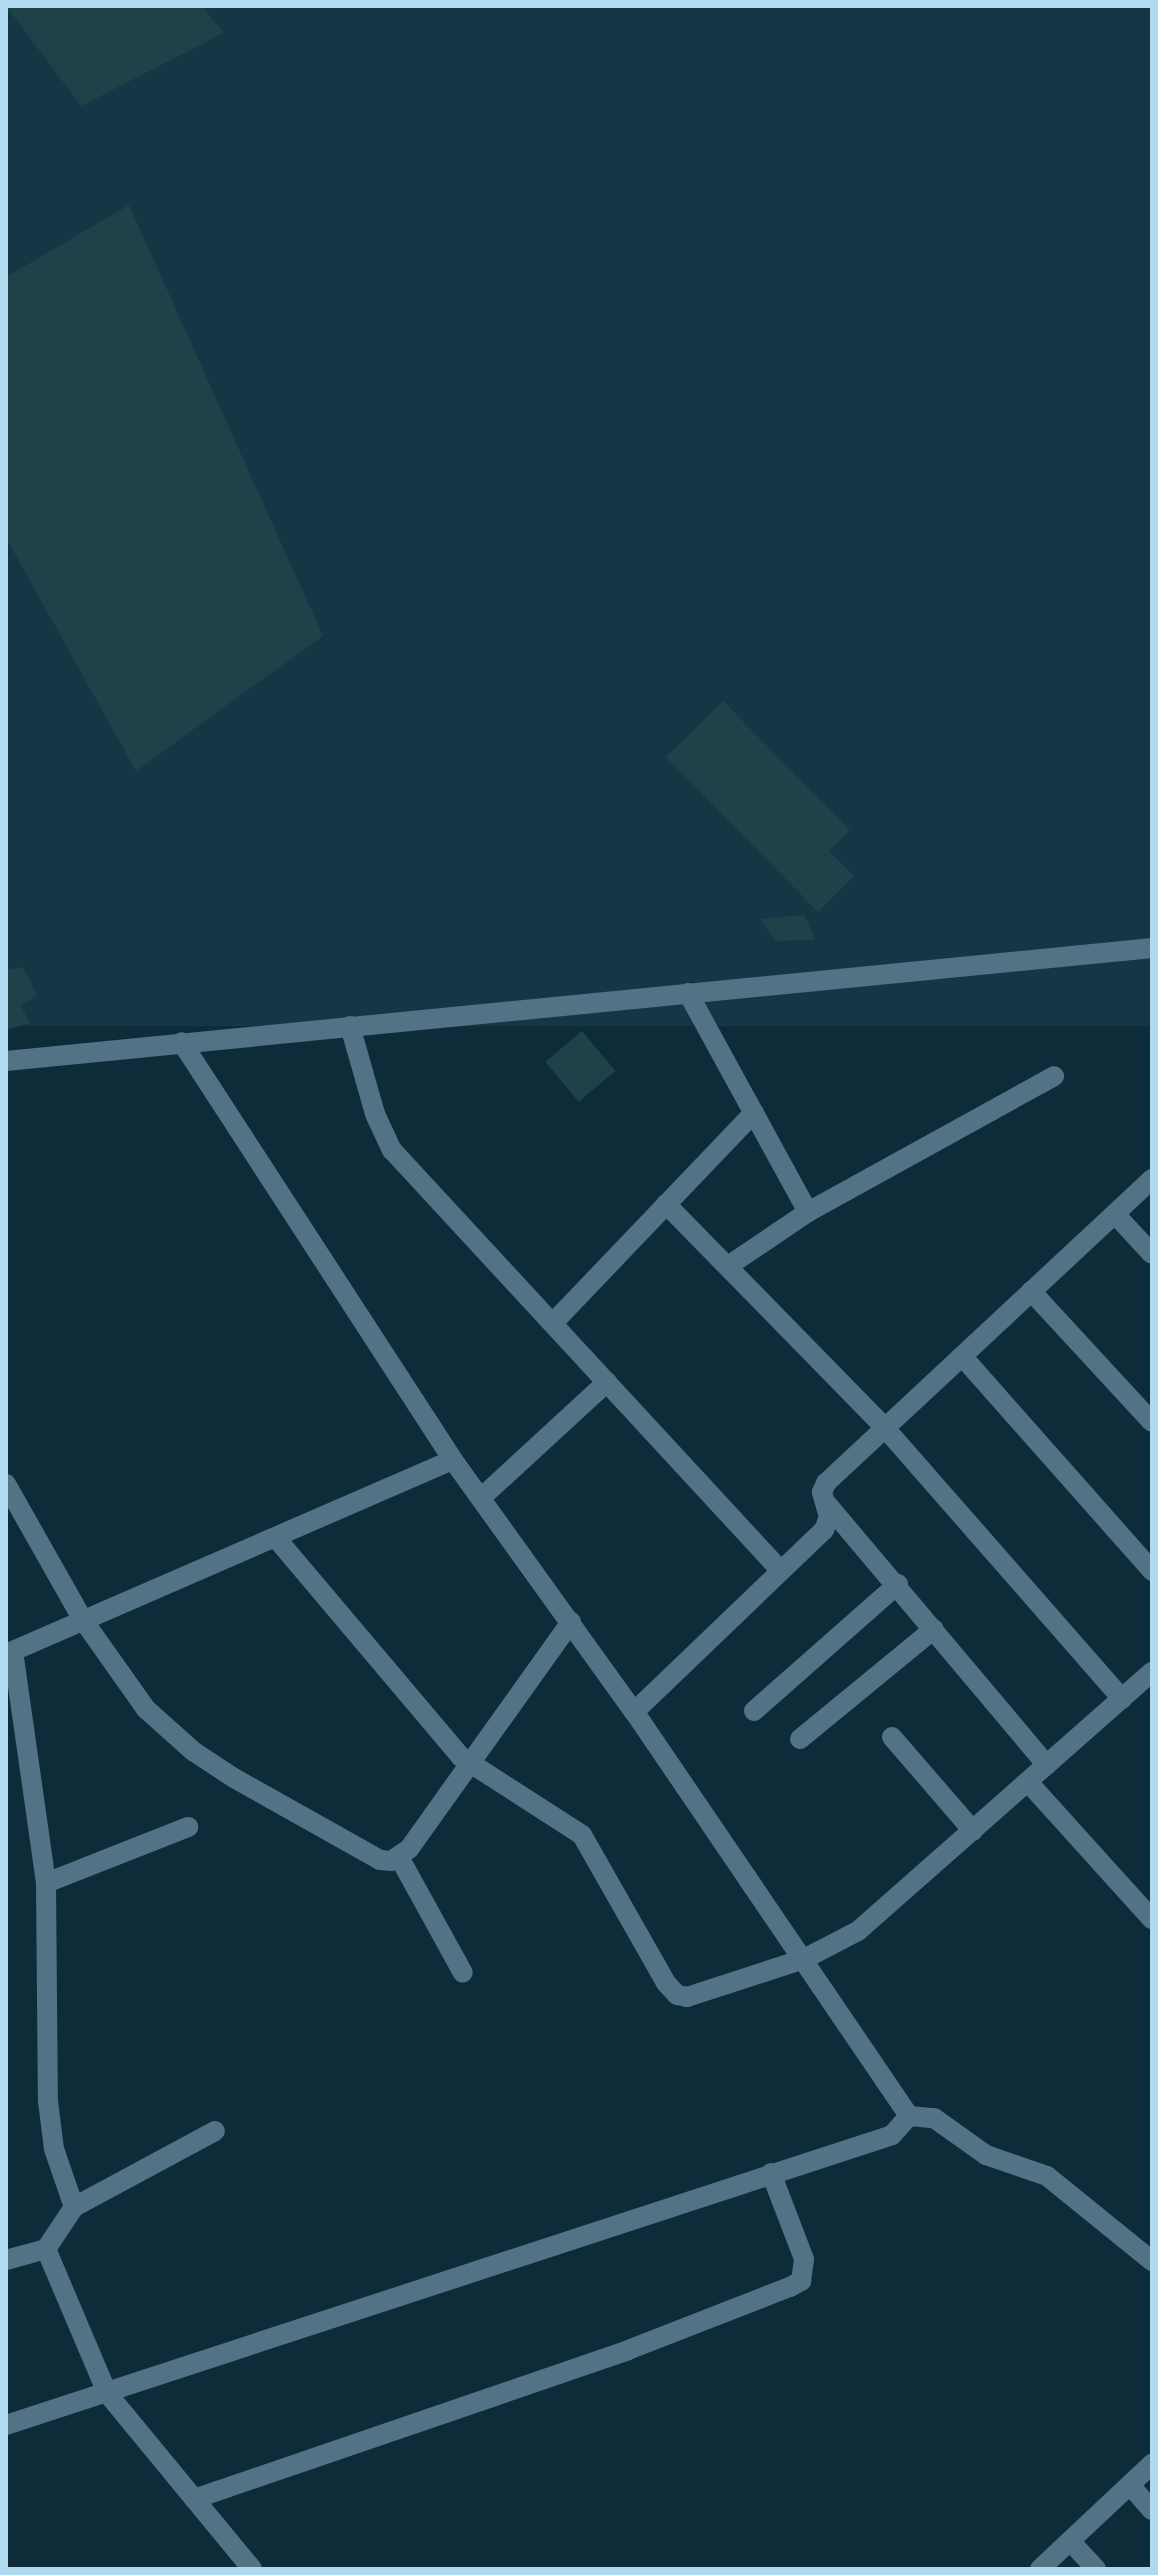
<!DOCTYPE html>
<style>
body{margin:0}
#map{position:relative;width:1158px;height:2575px;overflow:hidden;background:#0e2b39;font-family:Quicksand,sans-serif}
div>[style]{position:absolute}
.built>*{inset:0;background:#153645;transform-origin:0 0}
.building>*{inset:0;background:#1e4249;transform-origin:0 0}
.minor>*{height:20px;margin:-10px;padding:0 10px;transform-origin:10px;border-radius:10px;background:#517385}
span{translate:-50% -50%;white-space:nowrap;text-align:center;line-height:1.15;-webkit-text-stroke:6px #0e2b39;paint-order:stroke}
.frame{position:absolute;inset:0;border:8px solid #b0daf0;pointer-events:none}
</style>
<div id="map">
<div class="built">
<i style="left:6px;top:6px;width:1146px;height:1020px"></i>
</div>
<div class="building">
<i style="clip-path:polygon(6px 6px,202px 6px,224px 33px,81px 106px)"></i>
<i style="clip-path:polygon(129px 205px,323px 636px,136px 771px,6px 538px,6px 277px)"></i>
<i style="clip-path:polygon(723px 701px,850px 830px,829px 851px,854px 876px,818px 912px,666px 757px)"></i>
<i style="clip-path:polygon(804px 915px,816px 940px,775px 941px,760px 919px)"></i>
<i style="clip-path:polygon(23px 967px,37px 995px,21px 1006px,30px 1023px,6px 1030px,6px 970px)"></i>
<i style="left:582px;top:1031px;width:52px;height:48px;rotate:50deg"></i>
</div>
<div class="minor">
<i style="left:688px;top:993px;width:250px;rotate:61.3deg"></i>
<i style="left:350px;top:1026px;width:91px;rotate:74.1deg"></i>
<i style="left:375px;top:1114px;width:40px;rotate:65deg"></i>
<i style="left:392px;top:1150px;width:573px;rotate:47.26deg"></i>
<i style="left:6px;top:1061px;width:1152px;rotate:-5.63deg"></i>
<i style="left:666px;top:1204px;width:313px;rotate:45.6deg"></i>
<i style="left:885px;top:1428px;width:360px;rotate:48.8deg"></i>
<i style="left:1115px;top:1214px;width:54px;rotate:47.2deg"></i>
<i style="left:728px;top:1266px;width:97px;rotate:-34deg"></i>
<i style="left:808px;top:1212px;width:281px;rotate:-28.9deg"></i>
<i style="left:1031px;top:1291px;width:178px;rotate:47.3deg"></i>
<i style="left:553px;top:1323px;width:291px;rotate:-46.3deg"></i>
<i style="left:962px;top:1356px;width:287px;rotate:48.5deg"></i>
<i style="left:6px;top:1484px;width:156px;rotate:60.5deg"></i>
<i style="left:83px;top:1620px;width:109px;rotate:54.7deg"></i>
<i style="left:146px;top:1709px;width:63px;rotate:41.8deg"></i>
<i style="left:193px;top:1751px;width:49px;rotate:33.4deg"></i>
<i style="left:234px;top:1778px;width:167px;rotate:29.3deg"></i>
<i style="left:380px;top:1860px;width:11px;rotate:5deg"></i>
<i style="left:391px;top:1861px;width:22px;rotate:-34deg"></i>
<i style="left:409px;top:1849px;width:279px;rotate:-54.5deg"></i>
<i style="left:482px;top:1497px;width:170px;rotate:-42.6deg"></i>
<i style="left:827px;top:1504px;width:341px;rotate:49.9deg"></i>
<i style="left:276px;top:1538px;width:287px;rotate:49.8deg"></i>
<i style="left:461px;top:1757px;width:144px;rotate:32.8deg"></i>
<i style="left:582px;top:1835px;width:170px;rotate:60.4deg"></i>
<i style="left:666px;top:1983px;width:16px;rotate:47deg"></i>
<i style="left:677px;top:1995px;width:10px;rotate:11deg"></i>
<i style="left:687px;top:1997px;width:123px;rotate:-18deg"></i>
<i style="left:804px;top:1959px;width:61px;rotate:-27.4deg"></i>
<i style="left:858px;top:1931px;width:392px;rotate:-41.4deg"></i>
<i style="left:13px;top:1651px;width:234px;rotate:81.9deg"></i>
<i style="left:46px;top:1883px;width:218px;rotate:89.5deg"></i>
<i style="left:48px;top:2101px;width:48px;rotate:82.9deg"></i>
<i style="left:54px;top:2149px;width:61px;rotate:71deg"></i>
<i style="left:6px;top:1654px;width:487px;rotate:-23.5deg"></i>
<i style="left:754px;top:1711px;width:192px;rotate:-41.4deg"></i>
<i style="left:634px;top:1712px;width:263px;rotate:-43.8deg"></i>
<i style="left:824px;top:1530px;width:14px;rotate:-69deg"></i>
<i style="left:829px;top:1517px;width:26px;rotate:-106deg"></i>
<i style="left:822px;top:1492px;width:10px;rotate:-66deg"></i>
<i style="left:826px;top:1483px;width:446px;rotate:-43deg"></i>
<i style="left:892px;top:1737px;width:124px;rotate:49.2deg"></i>
<i style="left:800px;top:1739px;width:173px;rotate:-39.4deg"></i>
<i style="left:1028px;top:1782px;width:185px;rotate:47.9deg"></i>
<i style="left:399px;top:1857px;width:132px;rotate:61.1deg"></i>
<i style="left:46px;top:1883px;width:153px;rotate:-21.5deg"></i>
<i style="left:909px;top:2116px;width:25px;rotate:5deg"></i>
<i style="left:934px;top:2118px;width:64px;rotate:35.4deg"></i>
<i style="left:986px;top:2155px;width:65px;rotate:19deg"></i>
<i style="left:1047px;top:2176px;width:135px;rotate:39deg"></i>
<i style="left:46px;top:2249px;width:50px;rotate:-56.3deg"></i>
<i style="left:74px;top:2207px;width:160px;rotate:-28.3deg"></i>
<i style="left:6px;top:2260px;width:41px;rotate:-15.4deg"></i>
<i style="left:46px;top:2249px;width:156px;rotate:67deg"></i>
<i style="left:107px;top:2393px;width:228px;rotate:50.5deg"></i>
<i style="left:6px;top:2425px;width:932px;rotate:-18.12deg"></i>
<i style="left:892px;top:2135px;width:25px;rotate:-48deg"></i>
<i style="left:909px;top:2116px;width:489px;rotate:-124.2deg"></i>
<i style="left:634px;top:1712px;width:310px;rotate:-125.7deg"></i>
<i style="left:453px;top:1460px;width:498px;rotate:-123deg"></i>
<i style="left:1130px;top:2485px;width:33px;rotate:49deg"></i>
<i style="left:194px;top:2499px;width:459px;rotate:-18.9deg"></i>
<i style="left:628px;top:2350px;width:174px;rotate:-21.3deg"></i>
<i style="left:790px;top:2287px;width:13px;rotate:-29deg"></i>
<i style="left:801px;top:2281px;width:22px;rotate:-82deg"></i>
<i style="left:804px;top:2259px;width:92px;rotate:-111deg"></i>
<i style="left:1070px;top:2541px;width:38px;rotate:47deg"></i>
<i style="left:1040px;top:2569px;width:154px;rotate:-43.2deg"></i>
</div>
<div class="frame"></div>
</div>
